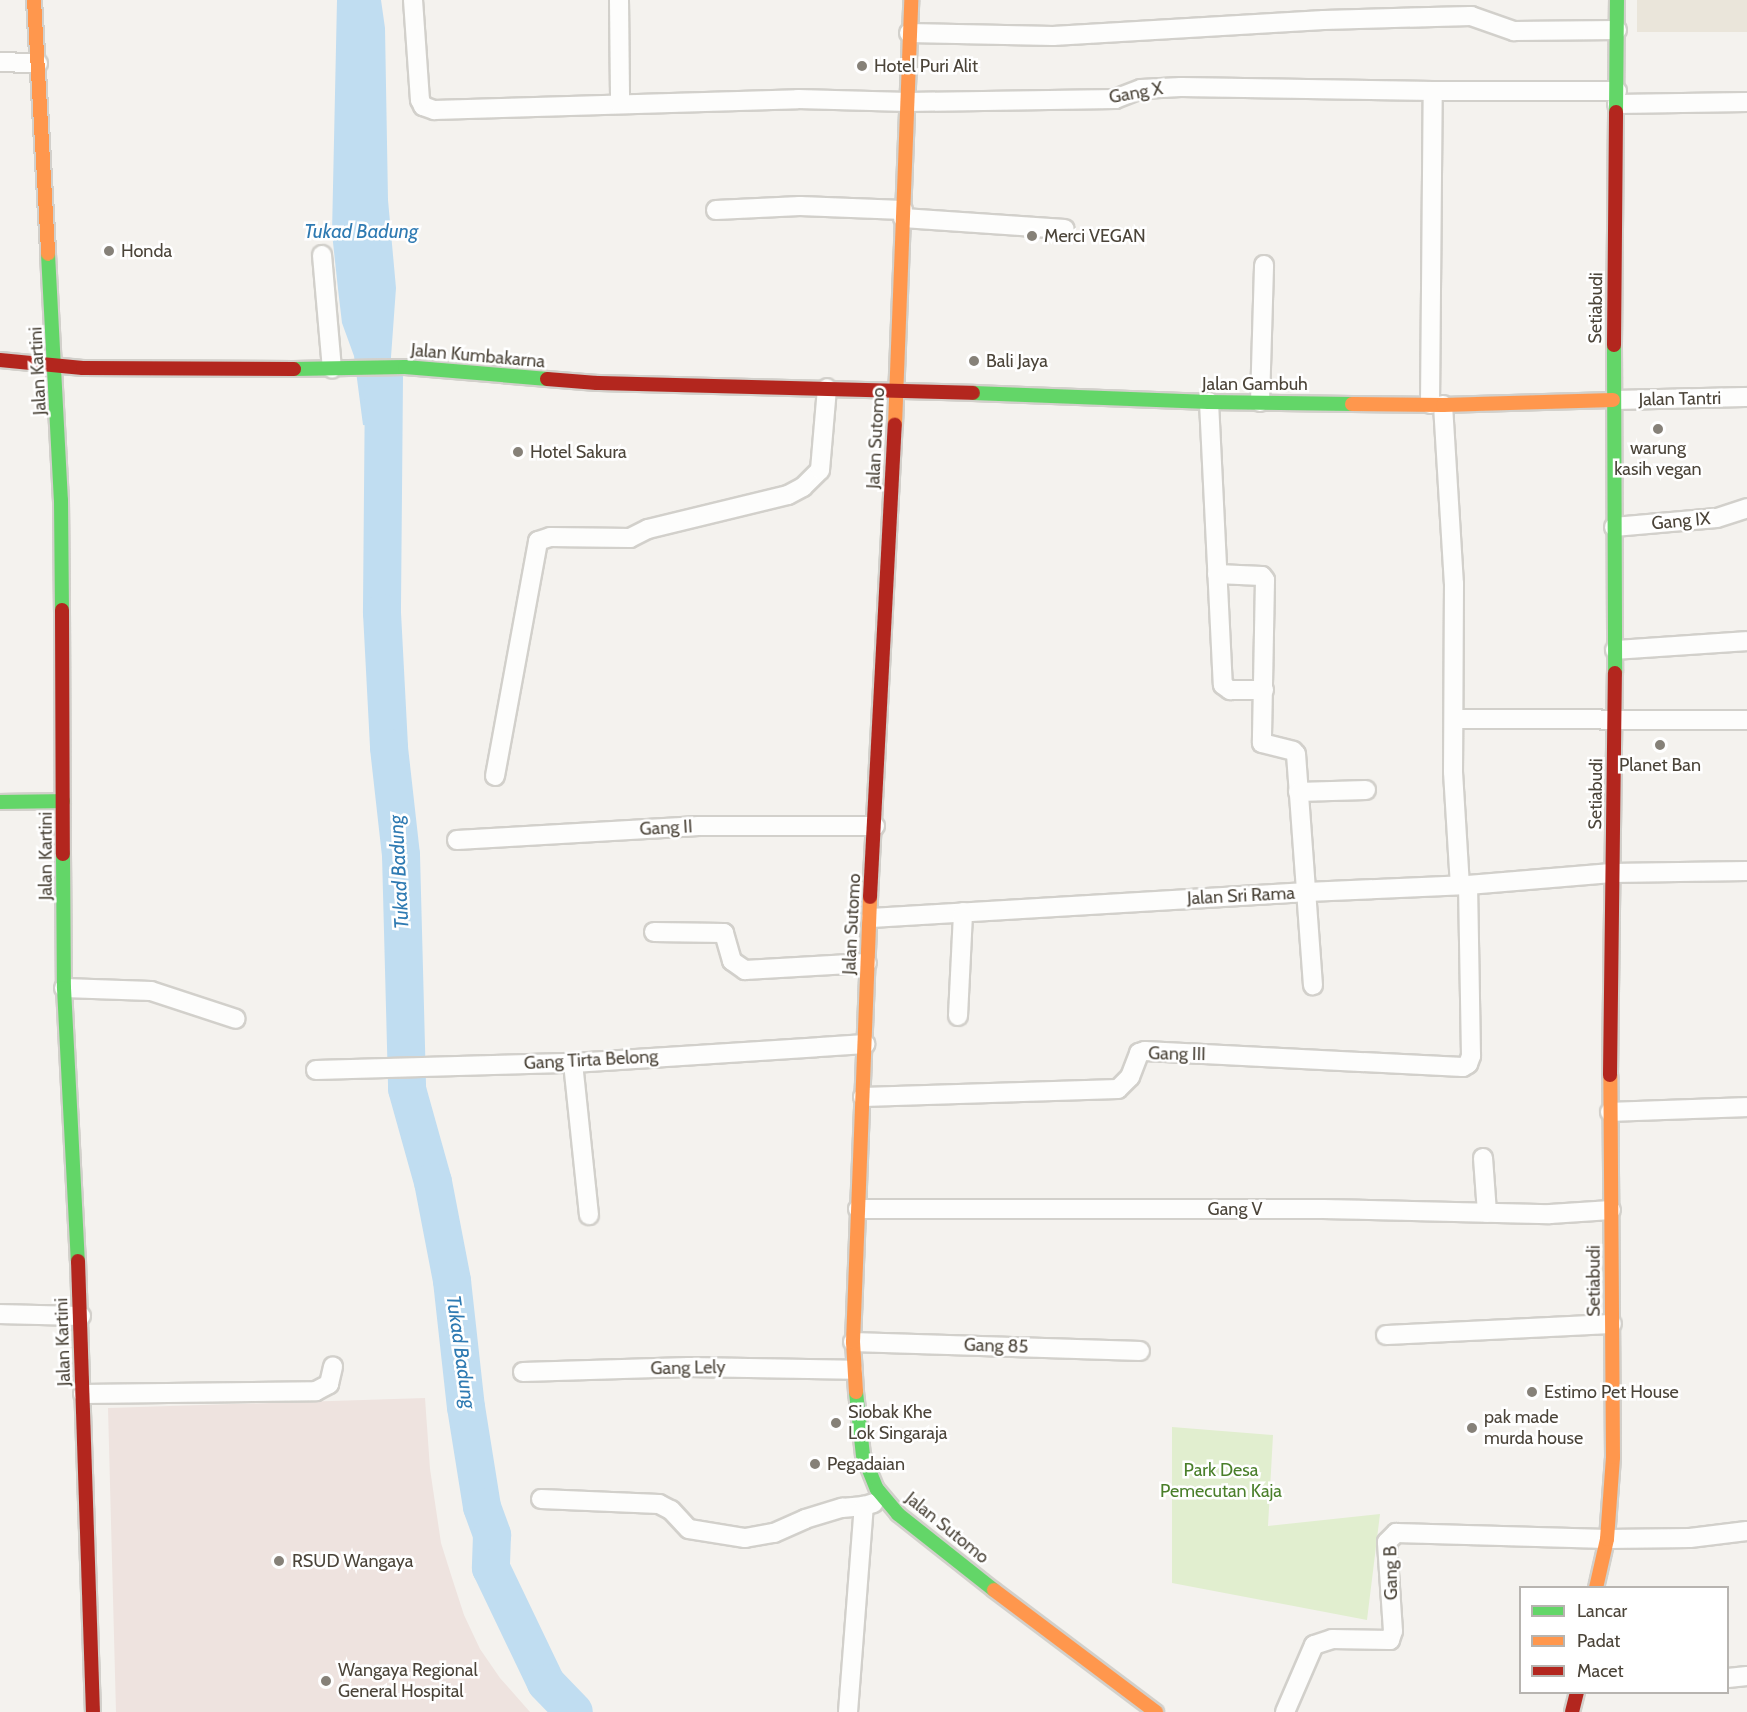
<!DOCTYPE html>
<style>
body{margin:0}
#map{position:relative;width:1747px;height:1712px;overflow:hidden;background:#f4f2ee;font-family:Cabin,sans-serif}
div>[style]{position:absolute}
.education>*{inset:0;background:#eae5da;transform-origin:0 0}
.medical>*{inset:0;background:#eee3df}
.green>*{inset:0;background:#e1eecf}
.water>*{inset:0;background:#c0ddf1}
.river>*{height:38px;margin:-19px;padding:0 19px;transform-origin:19px;border-radius:19px;background:#c0ddf1}
.roads{filter:drop-shadow(2px 0 #d2d0cb) drop-shadow(-2px 0 #d2d0cb) drop-shadow(0 2px #d2d0cb) drop-shadow(0 -2px #d2d0cb)}
.street>*{height:18px;margin:-9px;padding:0 9px;transform-origin:9px;border-radius:9px;background:#fdfdfc}
.fast>*{height:14px;margin:-7px;padding:0 7px;transform-origin:7px;border-radius:7px;background:#63d668}
.slow>*{height:14px;margin:-7px;padding:0 7px;transform-origin:7px;border-radius:7px;background:#ff974d}
.jam>*{height:14px;margin:-7px;padding:0 7px;transform-origin:7px;border-radius:7px;background:#b3261e}
.dots>*{width:16px;height:16px;translate:-50% -50%;box-sizing:border-box;border:3px solid #fff;border-radius:50%}
span{translate:-50% -50%;white-space:nowrap;text-align:center;line-height:1.15;-webkit-text-stroke:5px #fff;paint-order:stroke}
.poi-label{font-size:18px;color:#4b4439}
.left{translate:0 -50%;text-align:left}
.street-label{font-size:18px;color:#4b4439}
.park-label{font-size:18px;color:#4a7f2a}
.water-label{font-size:20px;color:#2e7ab2;font-style:italic}
.legend{position:absolute;left:1519px;top:1586px;width:210px;height:108px;box-sizing:border-box;background:#fff;border:2px solid #b7b4b0;margin:0;padding:8px 10px;list-style:none;font-size:18px;color:#4b4439}
.legend li{display:flex;align-items:center;gap:12px;height:30px}
.legend b{width:30px;border:2px solid #b7b4b0}
</style>
<div id="map">
<div class="education">
<i style="left:1637px;top:0;width:110px;height:32px"></i>
</div>
<div class="medical">
<i style="clip-path:polygon(425px 1398px,430px 1469px,441px 1543px,452px 1578px,464px 1615px,480px 1649px,500px 1678px,530px 1712px,116px 1712px,108px 1408px)"></i>
</div>
<div class="green">
<i style="clip-path:polygon(1172px 1427px,1273px 1435px,1268px 1526px,1380px 1514px,1367px 1620px,1172px 1583px)"></i>
</div>
<div class="water">
<i style="clip-path:polygon(337px 0,381px 0,385px 28px,388px 200px,396px 288px,391px 357px,394px 428px,363px 425px,354px 356px,342px 323px,338px 289px,332px 233px)"></i>
</div>
<div class="river">
<i style="left:384px;top:377px;width:236px;rotate:90.5deg"></i>
<i style="left:382px;top:613px;width:135px;rotate:87deg"></i>
<i style="left:389px;top:748px;width:108px;rotate:83.6deg"></i>
<i style="left:401px;top:855px;width:234px;rotate:88.5deg"></i>
<i style="left:407px;top:1089px;width:97px;rotate:74.4deg"></i>
<i style="left:433px;top:1182px;width:101px;rotate:79.1deg"></i>
<i style="left:452px;top:1281px;width:127px;rotate:83.7deg"></i>
<i style="left:466px;top:1407px;width:101px;rotate:80.9deg"></i>
<i style="left:482px;top:1507px;width:30px;rotate:70deg"></i>
<i style="left:492px;top:1535px;width:33px;rotate:92deg"></i>
<i style="left:491px;top:1568px;width:127px;rotate:64.4deg"></i>
<i style="left:546px;top:1683px;width:40px;rotate:46deg"></i>
</div>
<div class="roads">
<div class="street">
<i style="left:413px;top:0;width:100px;rotate:86deg"></i>
<i style="left:420px;top:100px;width:7px;rotate:63deg"></i>
<i style="left:423px;top:106px;width:12px;rotate:20deg"></i>
<i style="left:434px;top:110px;width:364px;rotate:-1.7deg"></i>
<i style="left:798px;top:99px;width:110px;rotate:1.6deg"></i>
<i style="left:908px;top:102px;width:207px;rotate:-0.8deg"></i>
<i style="left:1115px;top:99px;width:28px;rotate:-21deg"></i>
<i style="left:1141px;top:89px;width:40px;rotate:-2.9deg"></i>
<i style="left:1181px;top:87px;width:252px;rotate:0.9deg"></i>
<i style="left:1433px;top:91px;width:184px"></i>
<i style="left:619px;top:0;width:104px;rotate:89.4deg"></i>
<i style="left:909px;top:33px;width:144px;rotate:1.2deg"></i>
<i style="left:1053px;top:36px;width:271px;rotate:-3.4deg"></i>
<i style="left:1324px;top:20px;width:147px;rotate:-1.6deg"></i>
<i style="left:1471px;top:16px;width:46px;rotate:19.2deg"></i>
<i style="left:1514px;top:31px;width:103px;rotate:-0.6deg"></i>
<i style="left:0;top:62px;width:38px;rotate:2deg"></i>
<i style="left:1617px;top:104px;width:130px;rotate:-0.9deg"></i>
<i style="left:716px;top:210px;width:84px;rotate:-2.7deg"></i>
<i style="left:800px;top:206px;width:103px;rotate:2.2deg"></i>
<i style="left:903px;top:218px;width:162px;rotate:3.9deg"></i>
<i style="left:322px;top:255px;width:114px;rotate:85deg"></i>
<i style="left:1613px;top:400px;width:134px;rotate:-1.3deg"></i>
<i style="left:1209px;top:402px;width:283px;rotate:87.2deg"></i>
<i style="left:1223px;top:685px;width:9px;rotate:36deg"></i>
<i style="left:1230px;top:690px;width:34px"></i>
<i style="left:1260px;top:402px;width:137px;rotate:-88.3deg"></i>
<i style="left:1430px;top:404px;width:313px;rotate:-89.5deg"></i>
<i style="left:1443px;top:405px;width:179px;rotate:86.5deg"></i>
<i style="left:1454px;top:584px;width:188px;rotate:90.3deg"></i>
<i style="left:1453px;top:772px;width:113px;rotate:86.5deg"></i>
<i style="left:1614px;top:527px;width:103px;rotate:-5deg"></i>
<i style="left:1717px;top:518px;width:32px;rotate:-18deg"></i>
<i style="left:1217px;top:574px;width:45px;rotate:2.5deg"></i>
<i style="left:1262px;top:576px;width:5px;rotate:53deg"></i>
<i style="left:1265px;top:580px;width:163px;rotate:91.1deg"></i>
<i style="left:1262px;top:743px;width:32px;rotate:14deg"></i>
<i style="left:1293px;top:751px;width:4px;rotate:45deg"></i>
<i style="left:1296px;top:754px;width:232px;rotate:85.8deg"></i>
<i style="left:1615px;top:650px;width:132px;rotate:-3.9deg"></i>
<i style="left:1454px;top:719px;width:293px;rotate:0.2deg"></i>
<i style="left:495px;top:776px;width:239px;rotate:-79.6deg"></i>
<i style="left:538px;top:541px;width:13px;rotate:-18deg"></i>
<i style="left:550px;top:537px;width:80px;rotate:0.7deg"></i>
<i style="left:630px;top:538px;width:20px;rotate:-27deg"></i>
<i style="left:648px;top:529px;width:144px;rotate:-13.7deg"></i>
<i style="left:788px;top:495px;width:17px;rotate:-28deg"></i>
<i style="left:803px;top:487px;width:24px;rotate:-45deg"></i>
<i style="left:820px;top:470px;width:82px;rotate:-85.1deg"></i>
<i style="left:1298px;top:792px;width:68px;rotate:-1.7deg"></i>
<i style="left:457px;top:840px;width:242px;rotate:-3.3deg"></i>
<i style="left:699px;top:826px;width:176px"></i>
<i style="left:871px;top:918px;width:437px;rotate:-3.4deg"></i>
<i style="left:1307px;top:892px;width:161px;rotate:-2.5deg"></i>
<i style="left:1468px;top:885px;width:144px;rotate:-4.8deg"></i>
<i style="left:1612px;top:873px;width:135px;rotate:-0.8deg"></i>
<i style="left:654px;top:932px;width:70px;rotate:0.8deg"></i>
<i style="left:724px;top:933px;width:29px;rotate:74deg"></i>
<i style="left:732px;top:961px;width:16px;rotate:35deg"></i>
<i style="left:745px;top:970px;width:122px;rotate:-3.3deg"></i>
<i style="left:64px;top:988px;width:87px;rotate:2deg"></i>
<i style="left:151px;top:991px;width:89px;rotate:18.2deg"></i>
<i style="left:958px;top:1016px;width:104px;rotate:-87.2deg"></i>
<i style="left:573px;top:1063px;width:153px;rotate:84deg"></i>
<i style="left:316px;top:1070px;width:257px;rotate:-1.6deg"></i>
<i style="left:573px;top:1063px;width:293px;rotate:-3.7deg"></i>
<i style="left:863px;top:1097px;width:255px;rotate:-1.8deg"></i>
<i style="left:1118px;top:1089px;width:17px;rotate:-45deg"></i>
<i style="left:1130px;top:1077px;width:26px;rotate:-69deg"></i>
<i style="left:1139px;top:1053px;width:6px;rotate:-18deg"></i>
<i style="left:1145px;top:1051px;width:318px;rotate:2.9deg"></i>
<i style="left:1463px;top:1067px;width:6px;rotate:-31deg"></i>
<i style="left:1468px;top:1064px;width:9px;rotate:-69deg"></i>
<i style="left:1471px;top:1056px;width:171px;rotate:-91deg"></i>
<i style="left:1610px;top:1112px;width:137px;rotate:-2.1deg"></i>
<i style="left:1483px;top:1158px;width:55px;rotate:85.8deg"></i>
<i style="left:858px;top:1209px;width:465px"></i>
<i style="left:1323px;top:1209px;width:227px;rotate:1.3deg"></i>
<i style="left:1550px;top:1214px;width:61px;rotate:-3.8deg"></i>
<i style="left:0;top:1314px;width:81px;rotate:1.4deg"></i>
<i style="left:1386px;top:1335px;width:226px;rotate:-2.8deg"></i>
<i style="left:853px;top:1342px;width:287px;rotate:1.8deg"></i>
<i style="left:523px;top:1372px;width:166px;rotate:-1.7deg"></i>
<i style="left:689px;top:1367px;width:164px;rotate:1deg"></i>
<i style="left:83px;top:1394px;width:233px;rotate:-0.7deg"></i>
<i style="left:316px;top:1391px;width:15px;rotate:-28deg"></i>
<i style="left:329px;top:1384px;width:18px;rotate:-77deg"></i>
<i style="left:541px;top:1499px;width:118px;rotate:2.4deg"></i>
<i style="left:659px;top:1504px;width:13px;rotate:27deg"></i>
<i style="left:671px;top:1510px;width:26px;rotate:47deg"></i>
<i style="left:689px;top:1529px;width:57px;rotate:9.1deg"></i>
<i style="left:745px;top:1538px;width:29px;rotate:-10deg"></i>
<i style="left:774px;top:1533px;width:34px;rotate:-24deg"></i>
<i style="left:805px;top:1519px;width:39px;rotate:-17deg"></i>
<i style="left:842px;top:1508px;width:22px;rotate:-5deg"></i>
<i style="left:1728px;top:1678px;width:19px;rotate:-6deg"></i>
<i style="left:848px;top:1712px;width:207px;rotate:-85.6deg"></i>
<i style="left:864px;top:1506px;width:10px;rotate:-17deg"></i>
<i style="left:1285px;top:1712px;width:73px;rotate:-66.6deg"></i>
<i style="left:1314px;top:1645px;width:19px;rotate:-18deg"></i>
<i style="left:1332px;top:1639px;width:58px;rotate:1deg"></i>
<i style="left:1390px;top:1640px;width:9px;rotate:-72deg"></i>
<i style="left:1393px;top:1631px;width:89px;rotate:-93.9deg"></i>
<i style="left:1387px;top:1542px;width:13px;rotate:-45deg"></i>
<i style="left:1396px;top:1533px;width:211px;rotate:1.6deg"></i>
<i style="left:1607px;top:1539px;width:83px;rotate:-0.7deg"></i>
<i style="left:1690px;top:1538px;width:57px;rotate:-7deg"></i>
</div>
<div class="fast">
<i style="left:1616px;top:112px;width:112px;rotate:-89.5deg"></i>
<i style="left:48px;top:254px;width:246px;rotate:87deg"></i>
<i style="left:61px;top:500px;width:110px;rotate:89.5deg"></i>
<i style="left:1614px;top:345px;width:328px;rotate:89.8deg"></i>
<i style="left:294px;top:369px;width:111px;rotate:-1deg"></i>
<i style="left:405px;top:367px;width:143px;rotate:4.8deg"></i>
<i style="left:973px;top:393px;width:236px;rotate:2.2deg"></i>
<i style="left:1209px;top:402px;width:143px;rotate:0.8deg"></i>
<i style="left:0;top:802px;width:63px;rotate:-0.9deg"></i>
<i style="left:63px;top:854px;width:134px;rotate:89.6deg"></i>
<i style="left:64px;top:988px;width:273px;rotate:87.1deg"></i>
<i style="left:856px;top:1392px;width:63px;rotate:83.7deg"></i>
<i style="left:863px;top:1455px;width:37px;rotate:68deg"></i>
<i style="left:877px;top:1489px;width:33px;rotate:50deg"></i>
<i style="left:898px;top:1514px;width:122px;rotate:38.4deg"></i>
</div>
<div class="slow">
<i style="left:34px;top:0;width:254px;rotate:86.8deg"></i>
<i style="left:1352px;top:404px;width:91px;rotate:0.6deg"></i>
<i style="left:1443px;top:405px;width:170px;rotate:-1.7deg"></i>
<i style="left:895px;top:425px;width:425px;rotate:-87.8deg"></i>
<i style="left:856px;top:1392px;width:50px;rotate:-93.4deg"></i>
<i style="left:853px;top:1342px;width:445px;rotate:-87.8deg"></i>
<i style="left:1596px;top:1588px;width:50px;rotate:-77.3deg"></i>
<i style="left:1607px;top:1539px;width:82px;rotate:-85.8deg"></i>
<i style="left:1613px;top:1457px;width:382px;rotate:-90.4deg"></i>
<i style="left:994px;top:1590px;width:203px;rotate:37deg"></i>
</div>
<div class="jam">
<i style="left:1614px;top:345px;width:233px;rotate:-89.5deg"></i>
<i style="left:0;top:360px;width:83px;rotate:5.5deg"></i>
<i style="left:83px;top:368px;width:211px;rotate:0.3deg"></i>
<i style="left:547px;top:379px;width:50px;rotate:4.6deg"></i>
<i style="left:597px;top:383px;width:376px;rotate:1.5deg"></i>
<i style="left:62px;top:610px;width:244px;rotate:89.8deg"></i>
<i style="left:870px;top:897px;width:473px;rotate:-87deg"></i>
<i style="left:1610px;top:1075px;width:402px;rotate:-89.3deg"></i>
<i style="left:78px;top:1261px;width:451px;rotate:88.1deg"></i>
<i style="left:1572px;top:1712px;width:21px;rotate:-76deg"></i>
</div>
</div>
<div class="dots">
<i style="left:862px;top:66px;background:#868178"></i>
<i style="left:1032px;top:236px;background:#868178"></i>
<i style="left:109px;top:251px;background:#868178"></i>
<i style="left:974px;top:361px;background:#868178"></i>
<i style="left:1658px;top:429px;background:#868178"></i>
<i style="left:518px;top:452px;background:#868178"></i>
<i style="left:1660px;top:745px;background:#868178"></i>
<i style="left:1532px;top:1392px;background:#868178"></i>
<i style="left:836px;top:1423px;background:#868178"></i>
<i style="left:1472px;top:1428px;background:#868178"></i>
<i style="left:815px;top:1464px;background:#868178"></i>
<i style="left:279px;top:1561px;background:#868178"></i>
<i style="left:326px;top:1681px;background:#868178"></i>
</div>
<div class="poi-label">
<span class="left" style="left:874px;top:66px">Hotel Puri Alit</span>
<span class="left" style="left:1044px;top:236px">Merci VEGAN</span>
<span class="left" style="left:121px;top:251px">Honda</span>
<span class="left" style="left:986px;top:361px">Bali Jaya</span>
<span style="left:1658px;top:459px">warung<br>kasih vegan</span>
<span class="left" style="left:530px;top:452px">Hotel Sakura</span>
<span style="left:1660px;top:765px">Planet Ban</span>
<span class="left" style="left:1544px;top:1392px">Estimo Pet House</span>
<span class="left" style="left:848px;top:1423px">Siobak Khe<br>Lok Singaraja</span>
<span class="left" style="left:1484px;top:1428px">pak made<br>murda house</span>
<span class="left" style="left:827px;top:1464px">Pegadaian</span>
<span class="left" style="left:292px;top:1561px">RSUD Wangaya</span>
<span class="left" style="left:338px;top:1681px">Wangaya Regional<br>General Hospital</span>
</div>
<div class="street-label">
<span style="left:1136px;top:93px;rotate:-10deg">Gang X</span>
<span style="left:1596px;top:308px;rotate:-89deg">Setiabudi</span>
<span style="left:478px;top:356px;rotate:5deg">Jalan Kumbakarna</span>
<span style="left:38px;top:371px;rotate:-93deg">Jalan Kartini</span>
<span style="left:1255px;top:384px">Jalan Gambuh</span>
<span style="left:1680px;top:399px;rotate:-1deg">Jalan Tantri</span>
<span style="left:876px;top:438px;rotate:-87deg">Jalan Sutomo</span>
<span style="left:1681px;top:521px;rotate:-5deg">Gang IX</span>
<span style="left:1596px;top:794px;rotate:-89deg">Setiabudi</span>
<span style="left:666px;top:828px;rotate:-3deg">Gang II</span>
<span style="left:46px;top:856px;rotate:-90deg">Jalan Kartini</span>
<span style="left:1241px;top:896px;rotate:-3deg">Jalan Sri Rama</span>
<span style="left:852px;top:924px;rotate:-87deg">Jalan Sutomo</span>
<span style="left:1177px;top:1054px;rotate:1deg">Gang III</span>
<span style="left:591px;top:1060px;rotate:-3deg">Gang Tirta Belong</span>
<span style="left:1235px;top:1209px">Gang V</span>
<span style="left:1594px;top:1281px;rotate:-90deg">Setiabudi</span>
<span style="left:63px;top:1342px;rotate:-92deg">Jalan Kartini</span>
<span style="left:996px;top:1346px;rotate:2deg">Gang 85</span>
<span style="left:688px;top:1368px;rotate:-1deg">Gang Lely</span>
<span style="left:947px;top:1528px;rotate:39deg">Jalan Sutomo</span>
<span style="left:1391px;top:1573px;rotate:-91deg">Gang B</span>
</div>
<div class="park-label">
<span style="left:1221px;top:1481px">Park Desa<br>Pemecutan Kaja</span>
</div>
<div class="water-label">
<span style="left:361px;top:231px">Tukad Badung</span>
<span style="left:399px;top:872px;rotate:-93deg">Tukad Badung</span>
<span style="left:461px;top:1352px;rotate:82deg">Tukad Badung</span>
</div>
<ul class="legend">
<li><b style="height:8px;background:#63d668"></b>Lancar</li>
<li><b style="height:8px;background:#ff974d"></b>Padat</li>
<li><b style="height:8px;background:#b3261e"></b>Macet</li>
</ul>
</div>
